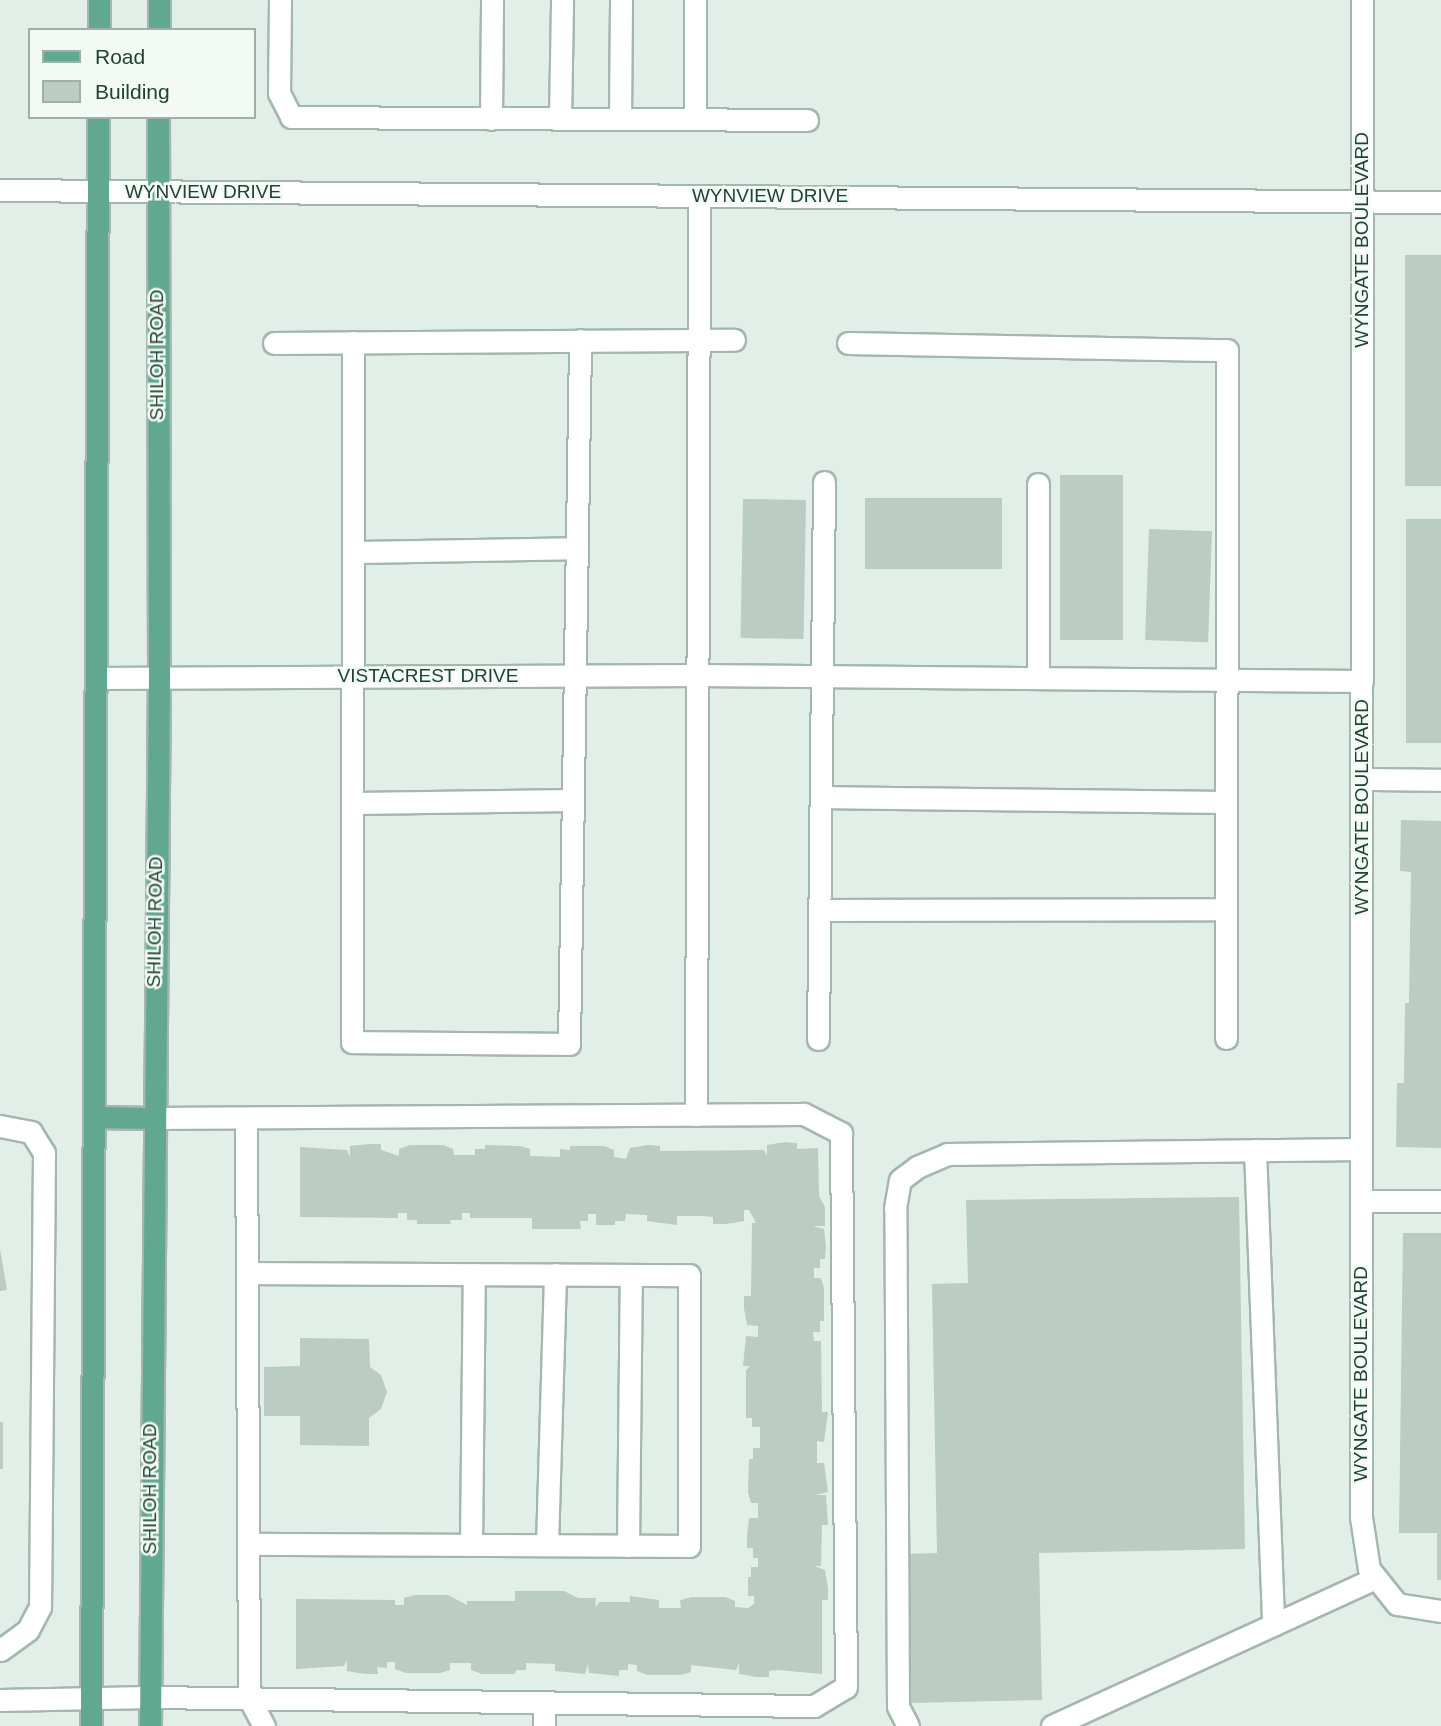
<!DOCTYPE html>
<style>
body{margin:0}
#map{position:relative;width:1441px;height:1726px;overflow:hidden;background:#e2eee8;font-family:Arial,sans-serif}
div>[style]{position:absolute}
.building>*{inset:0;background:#baccc3;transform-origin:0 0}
.roads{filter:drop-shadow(2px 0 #a4b7af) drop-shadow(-2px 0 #a4b7af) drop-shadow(0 2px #a4b7af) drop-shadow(0 -2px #a4b7af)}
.minor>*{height:21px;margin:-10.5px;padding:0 10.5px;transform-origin:10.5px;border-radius:10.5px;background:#fff}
.major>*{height:21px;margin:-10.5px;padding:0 10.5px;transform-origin:10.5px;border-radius:10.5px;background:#62a891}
span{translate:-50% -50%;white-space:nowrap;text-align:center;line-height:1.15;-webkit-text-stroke:5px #f3faf6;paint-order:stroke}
.street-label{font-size:19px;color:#204136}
.legend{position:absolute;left:28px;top:28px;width:228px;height:91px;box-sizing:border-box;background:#f3faf6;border:2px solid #9fb0a9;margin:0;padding:9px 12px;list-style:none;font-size:21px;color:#204136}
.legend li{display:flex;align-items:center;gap:14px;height:35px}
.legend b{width:35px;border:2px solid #9fb0a9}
</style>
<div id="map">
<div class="building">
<i style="left:1405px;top:255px;width:36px;height:231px"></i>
<i style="left:1060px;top:475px;width:63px;height:165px"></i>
<i style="left:865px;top:498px;width:137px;height:71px"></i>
<i style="left:743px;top:499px;width:63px;height:139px;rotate:1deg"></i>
<i style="left:1406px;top:519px;width:35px;height:224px"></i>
<i style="left:1149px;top:529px;width:63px;height:111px;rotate:2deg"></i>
<i style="clip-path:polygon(1401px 820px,1441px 821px,1441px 1148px,1396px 1147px,1397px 1083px,1404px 1083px,1405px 1003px,1409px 1003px,1411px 872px,1400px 871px)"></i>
<i style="clip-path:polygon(785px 1142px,797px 1143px,797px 1149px,818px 1148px,819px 1196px,825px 1207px,825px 1226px,813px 1226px,824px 1229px,826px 1247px,825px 1259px,820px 1259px,820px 1268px,814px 1268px,814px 1278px,821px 1278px,824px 1288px,824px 1321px,820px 1321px,820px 1332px,813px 1332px,814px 1341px,821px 1341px,822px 1412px,828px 1412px,824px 1442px,817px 1441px,817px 1463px,824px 1463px,828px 1492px,816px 1495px,826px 1495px,828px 1525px,822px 1525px,821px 1566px,814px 1566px,825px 1570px,828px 1588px,828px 1600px,822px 1600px,822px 1674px,778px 1670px,769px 1671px,769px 1677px,757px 1677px,739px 1674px,739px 1663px,736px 1670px,691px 1665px,691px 1672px,681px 1675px,647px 1675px,637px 1671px,637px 1665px,628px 1664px,628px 1670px,619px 1670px,619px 1676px,589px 1673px,588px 1664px,585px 1674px,555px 1671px,555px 1664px,526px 1663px,526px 1670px,516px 1670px,515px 1674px,482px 1674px,471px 1670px,471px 1663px,450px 1663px,450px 1670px,440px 1673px,406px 1673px,395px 1669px,395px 1662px,387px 1662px,387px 1668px,377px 1667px,378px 1674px,365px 1674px,347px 1671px,347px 1660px,344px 1666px,296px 1669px,296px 1599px,395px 1600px,395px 1605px,404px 1605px,404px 1598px,415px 1595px,448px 1595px,467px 1605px,467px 1601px,515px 1601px,515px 1591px,564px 1591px,578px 1598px,596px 1598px,595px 1608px,599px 1602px,630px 1602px,630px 1596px,659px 1600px,659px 1608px,681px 1608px,680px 1600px,692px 1597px,725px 1597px,735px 1601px,735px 1607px,748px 1608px,754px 1604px,754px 1596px,748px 1596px,748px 1577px,751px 1577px,751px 1567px,758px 1567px,758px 1558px,753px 1558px,753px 1548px,747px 1548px,747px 1536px,749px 1518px,758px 1518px,758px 1503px,751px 1503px,748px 1492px,749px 1459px,753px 1459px,753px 1448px,760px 1448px,760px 1427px,752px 1427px,752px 1418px,746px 1418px,746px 1370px,750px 1366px,743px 1366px,746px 1336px,758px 1337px,758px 1326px,747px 1325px,744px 1308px,744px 1296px,751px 1296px,752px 1223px,756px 1223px,749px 1210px,744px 1210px,744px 1221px,726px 1224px,713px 1224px,713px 1217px,704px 1216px,677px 1216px,677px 1225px,647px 1221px,647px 1215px,626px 1214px,625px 1221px,615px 1221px,615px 1225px,596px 1225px,596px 1214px,588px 1214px,588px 1221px,580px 1221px,581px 1229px,532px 1229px,532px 1218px,470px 1218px,470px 1213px,462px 1213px,462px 1220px,450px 1220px,451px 1224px,417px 1224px,417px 1220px,407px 1220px,407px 1213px,398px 1213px,398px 1218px,300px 1217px,300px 1147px,347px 1150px,350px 1157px,350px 1146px,369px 1144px,381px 1144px,381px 1150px,399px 1156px,399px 1149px,410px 1145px,443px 1145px,453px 1149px,454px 1155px,475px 1155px,475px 1149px,485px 1149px,485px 1145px,520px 1146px,530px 1149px,530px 1156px,560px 1157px,560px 1149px,570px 1150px,570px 1146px,604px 1146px,614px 1150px,614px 1157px,626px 1159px,630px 1148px,648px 1145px,660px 1146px,660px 1151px,764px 1150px,767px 1156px,767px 1145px)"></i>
<i style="clip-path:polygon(1239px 1197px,1245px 1549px,1039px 1553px,1042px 1700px,911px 1703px,909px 1554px,937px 1553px,932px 1284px,968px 1283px,966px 1200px)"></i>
<i style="clip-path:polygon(1403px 1233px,1441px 1233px,1441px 1580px,1437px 1580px,1437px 1533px,1399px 1533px)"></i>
<i style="clip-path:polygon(0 1249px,7px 1290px,0 1291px)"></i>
<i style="clip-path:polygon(300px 1338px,369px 1339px,370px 1367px,381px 1375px,387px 1392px,381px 1409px,369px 1418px,369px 1446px,300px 1445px,300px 1416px,264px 1416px,264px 1367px,300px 1366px)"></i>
<i style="left:0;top:1422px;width:3px;height:47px"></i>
</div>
<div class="roads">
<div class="minor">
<i style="left:280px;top:0;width:93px;rotate:90.6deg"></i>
<i style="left:279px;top:93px;width:27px;rotate:63deg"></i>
<i style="left:291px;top:117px;width:516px;rotate:0.33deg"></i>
<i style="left:1362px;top:0;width:1517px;rotate:90.04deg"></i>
<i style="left:1361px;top:1517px;width:53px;rotate:81.3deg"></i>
<i style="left:1369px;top:1569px;width:45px;rotate:51.3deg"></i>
<i style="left:1397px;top:1604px;width:45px;rotate:9deg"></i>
<i style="left:491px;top:119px;width:119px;rotate:-89.5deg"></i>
<i style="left:560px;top:119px;width:119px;rotate:-89deg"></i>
<i style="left:620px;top:119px;width:119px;rotate:-89.5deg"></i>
<i style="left:695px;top:119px;width:119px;rotate:-90deg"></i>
<i style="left:0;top:190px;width:1441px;rotate:0.48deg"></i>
<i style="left:353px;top:342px;width:700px;rotate:90.08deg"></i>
<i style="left:352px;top:1042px;width:217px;rotate:0.5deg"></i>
<i style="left:569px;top:1044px;width:704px;rotate:-89.1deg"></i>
<i style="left:274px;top:343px;width:460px;rotate:-0.4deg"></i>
<i style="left:848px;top:343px;width:379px;rotate:1.1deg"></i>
<i style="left:1227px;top:350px;width:688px;rotate:90.08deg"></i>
<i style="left:1038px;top:484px;width:193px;rotate:90deg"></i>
<i style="left:355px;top:552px;width:222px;rotate:-1deg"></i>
<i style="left:96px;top:678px;width:601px;rotate:-0.29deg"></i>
<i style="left:697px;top:675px;width:665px;rotate:0.52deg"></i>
<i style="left:1362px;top:779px;width:79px;rotate:0.7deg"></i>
<i style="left:821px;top:797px;width:405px;rotate:0.7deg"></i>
<i style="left:354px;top:803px;width:219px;rotate:-0.8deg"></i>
<i style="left:820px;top:910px;width:406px;rotate:-0.1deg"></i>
<i style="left:818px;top:1039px;width:557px;rotate:-89.38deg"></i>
<i style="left:696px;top:1115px;width:919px;rotate:-89.81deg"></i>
<i style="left:246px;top:1118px;width:580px;rotate:89.7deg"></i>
<i style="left:249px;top:1698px;width:32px;rotate:62deg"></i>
<i style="left:0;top:1126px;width:32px;rotate:11deg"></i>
<i style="left:31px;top:1132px;width:25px;rotate:58deg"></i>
<i style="left:44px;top:1153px;width:454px;rotate:90.5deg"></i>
<i style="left:40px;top:1607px;width:26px;rotate:118deg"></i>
<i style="left:28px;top:1630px;width:34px;rotate:144deg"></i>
<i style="left:1255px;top:1150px;width:475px;rotate:87.8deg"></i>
<i style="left:1361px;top:1201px;width:80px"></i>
<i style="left:247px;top:1273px;width:442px;rotate:0.3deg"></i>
<i style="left:689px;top:1275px;width:271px;rotate:90deg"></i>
<i style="left:689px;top:1546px;width:441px;rotate:-179.7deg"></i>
<i style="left:471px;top:1545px;width:271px;rotate:-89.4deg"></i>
<i style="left:547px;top:1545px;width:271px;rotate:-88.3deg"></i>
<i style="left:628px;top:1546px;width:271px;rotate:-89.4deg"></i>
<i style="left:0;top:1700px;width:149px;rotate:-1.2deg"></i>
<i style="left:149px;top:1697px;width:665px;rotate:0.78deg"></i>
<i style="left:814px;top:1706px;width:37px;rotate:-31deg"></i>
<i style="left:846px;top:1687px;width:554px;rotate:-90.52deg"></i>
<i style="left:841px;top:1133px;width:42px;rotate:-152.8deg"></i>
<i style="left:804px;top:1114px;width:652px;rotate:179.65deg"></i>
<i style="left:544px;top:1726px;width:24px;rotate:-90deg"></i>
<i style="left:908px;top:1726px;width:22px;rotate:-117deg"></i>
<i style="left:898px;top:1706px;width:498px;rotate:-90.3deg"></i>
<i style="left:895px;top:1208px;width:28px;rotate:-80deg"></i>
<i style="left:900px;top:1180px;width:21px;rotate:-37deg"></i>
<i style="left:917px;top:1167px;width:33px;rotate:-23deg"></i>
<i style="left:947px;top:1154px;width:414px;rotate:-0.7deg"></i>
<i style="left:1052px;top:1726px;width:356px;rotate:-24.6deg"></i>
</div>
<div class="major">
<i style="left:99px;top:30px;width:30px;rotate:-90deg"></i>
<i style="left:159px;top:30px;width:30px;rotate:-90deg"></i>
<i style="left:94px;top:1117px;width:58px;rotate:1deg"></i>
<i style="left:91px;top:1726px;width:1609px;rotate:-89.75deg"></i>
<i style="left:150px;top:1726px;width:1048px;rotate:-89.51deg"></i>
<i style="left:159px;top:678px;width:561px;rotate:-90.1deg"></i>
</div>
</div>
<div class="street-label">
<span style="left:203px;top:192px">WYNVIEW DRIVE</span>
<span style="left:770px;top:196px">WYNVIEW DRIVE</span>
<span style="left:1362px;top:240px;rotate:-90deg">WYNGATE BOULEVARD</span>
<span style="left:157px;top:355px;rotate:-90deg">SHILOH ROAD</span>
<span style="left:428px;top:676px">VISTACREST DRIVE</span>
<span style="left:1362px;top:807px;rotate:-90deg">WYNGATE BOULEVARD</span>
<span style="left:155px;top:922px;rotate:-89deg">SHILOH ROAD</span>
<span style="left:1361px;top:1374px;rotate:-90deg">WYNGATE BOULEVARD</span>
<span style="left:150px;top:1489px;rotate:-90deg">SHILOH ROAD</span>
</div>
<ul class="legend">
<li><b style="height:9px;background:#62a891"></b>Road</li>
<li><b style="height:19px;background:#baccc3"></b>Building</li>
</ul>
</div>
